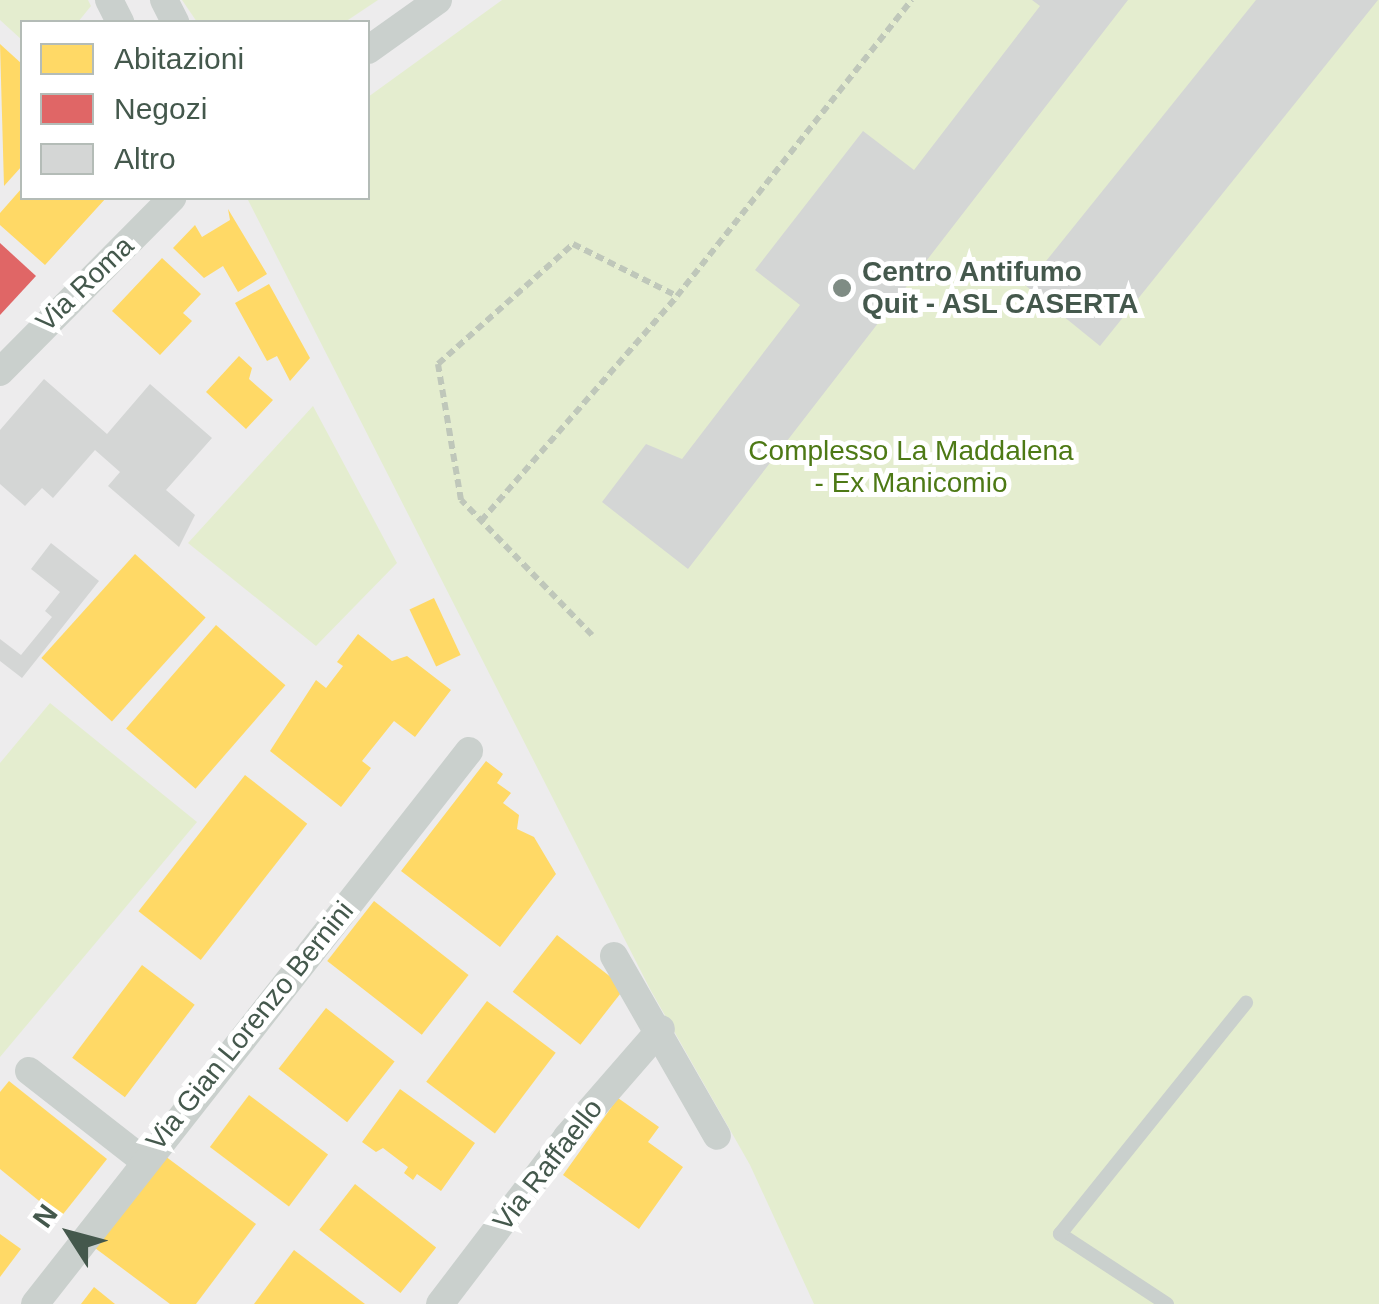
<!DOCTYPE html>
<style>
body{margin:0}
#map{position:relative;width:1379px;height:1304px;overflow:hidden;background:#edeced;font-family:Helvetica,sans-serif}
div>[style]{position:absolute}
.green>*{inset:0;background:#e4edcf}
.homes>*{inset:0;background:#ffd966;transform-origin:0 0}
.shops>*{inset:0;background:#e06666}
.building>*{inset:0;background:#d4d6d5}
.path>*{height:6px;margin-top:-3px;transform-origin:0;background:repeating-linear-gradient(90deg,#bfc7ba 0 8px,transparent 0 13px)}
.service>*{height:14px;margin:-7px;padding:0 7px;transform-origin:7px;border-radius:7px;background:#cad0cd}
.minor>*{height:28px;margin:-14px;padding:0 14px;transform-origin:14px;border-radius:14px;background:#cad0cd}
.dots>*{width:28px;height:28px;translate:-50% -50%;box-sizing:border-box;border:5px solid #fff;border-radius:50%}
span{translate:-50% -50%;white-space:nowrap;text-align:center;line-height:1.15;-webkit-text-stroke:10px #fff;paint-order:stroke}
.poi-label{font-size:28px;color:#44584c;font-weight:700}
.left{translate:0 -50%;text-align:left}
.street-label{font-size:28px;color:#44584c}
.park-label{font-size:28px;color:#4d7915}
.legend{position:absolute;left:20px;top:20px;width:350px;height:180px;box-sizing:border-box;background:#fff;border:2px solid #b4bcb7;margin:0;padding:12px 18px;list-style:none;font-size:30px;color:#44584c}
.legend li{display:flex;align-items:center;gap:20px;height:50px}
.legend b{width:50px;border:2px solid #b4bcb7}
.north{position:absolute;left:20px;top:1184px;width:100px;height:100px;-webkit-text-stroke:8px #fff;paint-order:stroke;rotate:306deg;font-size:28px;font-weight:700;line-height:40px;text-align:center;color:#44584c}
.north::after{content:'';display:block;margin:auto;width:35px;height:45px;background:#44584c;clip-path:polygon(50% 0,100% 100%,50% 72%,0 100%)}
</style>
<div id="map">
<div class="green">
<i style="clip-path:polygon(0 0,88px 0,91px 6px,78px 22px,22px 22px,22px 40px,0 20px)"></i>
<i style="clip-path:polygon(182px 0,378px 0,345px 22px,197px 22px)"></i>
<i style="clip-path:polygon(502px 0,1379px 0,1379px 1304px,814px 1304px,750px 1165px,650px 989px,247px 198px,368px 198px,368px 97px)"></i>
<i style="clip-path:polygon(313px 406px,397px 563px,316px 646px,188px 543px)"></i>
<i style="clip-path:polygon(50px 703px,197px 822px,0 1057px,0 763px)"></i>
</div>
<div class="homes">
<i style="clip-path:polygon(0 44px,22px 64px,22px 166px,4px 186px)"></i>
<i style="clip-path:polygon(22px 188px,22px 198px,106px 198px,45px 265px,0 225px,0 213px)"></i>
<i style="clip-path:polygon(228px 209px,267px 274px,238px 292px,223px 266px,204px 278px,173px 248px,195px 225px,202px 237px,230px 220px)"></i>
<i style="clip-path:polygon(162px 258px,201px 294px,183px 313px,192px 321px,160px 355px,112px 311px)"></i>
<i style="clip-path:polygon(269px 284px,310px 358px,290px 381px,277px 356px,267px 361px,235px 303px)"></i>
<i style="clip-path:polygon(239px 356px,252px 368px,249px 379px,273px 400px,246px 429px,206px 392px)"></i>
<i style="left:135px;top:554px;width:95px;height:140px;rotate:42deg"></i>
<i style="left:434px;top:598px;width:63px;height:27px;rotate:65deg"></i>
<i style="left:216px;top:625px;width:92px;height:137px;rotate:41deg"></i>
<i style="clip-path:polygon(358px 634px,392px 661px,407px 656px,451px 690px,415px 737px,394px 721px,362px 761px,371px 768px,341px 807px,270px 751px,316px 680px,326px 688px,343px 666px,337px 662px)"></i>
<i style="clip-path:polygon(486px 761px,503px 774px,497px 783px,511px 793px,503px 803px,519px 815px,517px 829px,534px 837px,556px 874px,500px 947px,401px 871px)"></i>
<i style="left:245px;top:775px;width:79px;height:173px;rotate:38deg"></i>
<i style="left:374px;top:901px;width:120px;height:76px;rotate:38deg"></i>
<i style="left:557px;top:935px;width:86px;height:72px;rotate:38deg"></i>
<i style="left:142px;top:965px;width:66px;height:116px;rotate:37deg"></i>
<i style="left:487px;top:1001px;width:86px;height:101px;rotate:37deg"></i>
<i style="left:326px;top:1008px;width:87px;height:77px;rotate:38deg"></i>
<i style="clip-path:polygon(9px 1081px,107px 1159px,60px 1218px,0 1169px,0 1092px)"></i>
<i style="clip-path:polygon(400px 1089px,475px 1143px,441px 1191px,417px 1174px,413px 1180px,404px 1173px,408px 1167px,383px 1148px,376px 1152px,362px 1142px)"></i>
<i style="left:249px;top:1095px;width:99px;height:65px;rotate:37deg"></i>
<i style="clip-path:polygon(618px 1098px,659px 1127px,648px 1142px,683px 1167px,639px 1229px,563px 1175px)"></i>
<i style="clip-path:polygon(165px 1156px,256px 1224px,196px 1304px,170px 1304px,95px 1248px)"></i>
<i style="left:355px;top:1184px;width:103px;height:58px;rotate:38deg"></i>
<i style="clip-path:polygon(0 1234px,21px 1249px,0 1277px)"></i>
<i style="clip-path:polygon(294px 1250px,365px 1304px,254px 1304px)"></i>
<i style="clip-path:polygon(94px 1287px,115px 1304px,81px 1304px)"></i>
</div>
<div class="shops">
<i style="clip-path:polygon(0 243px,36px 276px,0 315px)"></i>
</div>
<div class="building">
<i style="clip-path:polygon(1032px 0,1128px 0,688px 569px,602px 502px,646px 444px,682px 459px,800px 305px,755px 270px,863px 131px,914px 170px,1040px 6px)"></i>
<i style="clip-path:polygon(1256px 0,1378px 0,1100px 346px,1026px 286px)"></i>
<i style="clip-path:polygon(44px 379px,107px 434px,150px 384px,212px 438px,166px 490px,195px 515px,179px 547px,108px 486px,120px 472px,95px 450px,53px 498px,42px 488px,25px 506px,0 484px,0 430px)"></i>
<i style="clip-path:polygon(51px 543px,99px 581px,22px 678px,0 661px,0 639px,21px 655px,52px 617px,45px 611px,60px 592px,31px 569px)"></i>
</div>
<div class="path">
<i style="left:481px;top:521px;width:298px;rotate:-48.9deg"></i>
<i style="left:592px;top:635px;width:188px;rotate:-134.1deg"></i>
<i style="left:461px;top:500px;width:138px;rotate:-99.6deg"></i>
<i style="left:438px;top:364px;width:181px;rotate:-41.6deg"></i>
<i style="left:573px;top:244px;width:116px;rotate:26.6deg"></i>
<i style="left:677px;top:296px;width:378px;rotate:-51.6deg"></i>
</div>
<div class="service">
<i style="left:1167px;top:1304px;width:128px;rotate:-146.8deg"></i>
<i style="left:1060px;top:1234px;width:297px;rotate:-51.2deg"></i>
</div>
<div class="minor">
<i style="left:109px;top:0;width:25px;rotate:63deg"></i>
<i style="left:164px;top:0;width:25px;rotate:63deg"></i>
<i style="left:368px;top:50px;width:86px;rotate:-35.5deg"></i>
<i style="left:0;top:372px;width:245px;rotate:-45.3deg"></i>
<i style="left:614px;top:956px;width:207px;rotate:60.2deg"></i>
<i style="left:29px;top:1071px;width:145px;rotate:38deg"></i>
<i style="left:35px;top:1304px;width:703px;rotate:-51.87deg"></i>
<i style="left:440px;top:1304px;width:210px;rotate:-52.7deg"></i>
<i style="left:567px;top:1137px;width:143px;rotate:-49deg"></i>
</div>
<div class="dots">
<i style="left:842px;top:288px;background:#7f8c84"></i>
</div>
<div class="poi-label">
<span class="left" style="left:862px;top:288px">Centro Antifumo<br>Quit - ASL CASERTA</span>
</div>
<div class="street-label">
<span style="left:85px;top:284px;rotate:-44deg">Via Roma</span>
<span style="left:250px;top:1026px;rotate:-51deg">Via Gian Lorenzo Bernini</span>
<span style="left:548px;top:1165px;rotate:-52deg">Via Raffaello</span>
</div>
<div class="park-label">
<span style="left:911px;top:467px">Complesso La Maddalena<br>- Ex Manicomio</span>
</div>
<ul class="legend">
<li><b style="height:28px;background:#ffd966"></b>Abitazioni</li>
<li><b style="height:28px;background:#e06666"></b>Negozi</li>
<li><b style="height:28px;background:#d4d6d5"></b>Altro</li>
</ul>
<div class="north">N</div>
</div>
